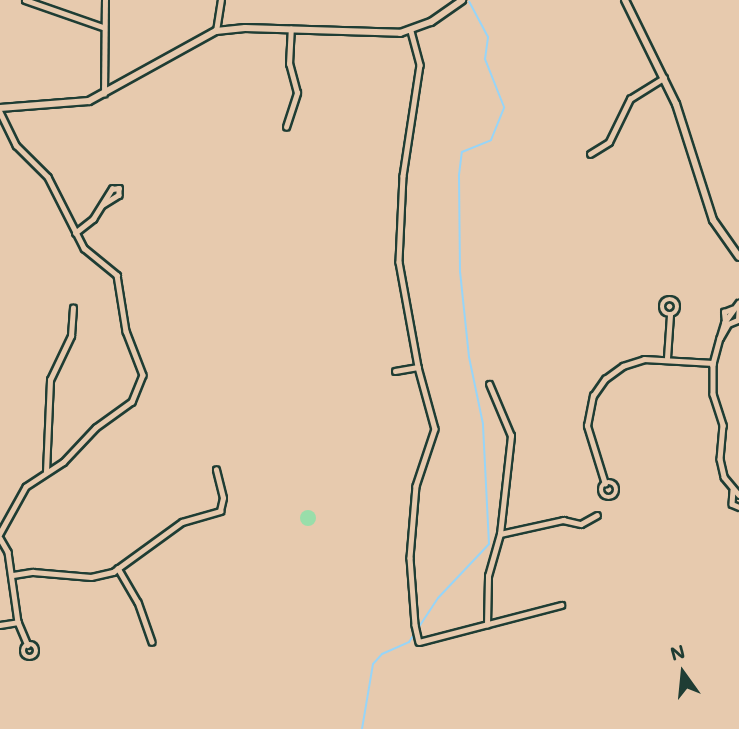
<!DOCTYPE html>
<style>
body{margin:0}
#map{position:relative;width:739px;height:729px;overflow:hidden;background:#e7caae;font-family:Mali,sans-serif}
div>[style]{position:absolute}
.green>*{inset:0;background:#99deaa}
.round{border-radius:50%}
.stream>*{height:2px;margin:-1px;padding:0 1px;transform-origin:1px;border-radius:1px;background:#97d5f8}
.roads{filter:drop-shadow(2px 0 #1f3d34) drop-shadow(-2px 0 #1f3d34) drop-shadow(0 2px #1f3d34) drop-shadow(0 -2px #1f3d34)}
.street>*{height:4.5px;margin:-2.25px;padding:0 2.25px;transform-origin:2.25px;border-radius:2.25px;background:#e7caae}
.street>.ring{margin:-2.25px;padding:0;box-sizing:content-box;background:none;border:4.5px solid #e7caae;border-radius:50%}
.secondary>*{height:6px;margin:-3px;padding:0 3px;transform-origin:3px;border-radius:3px;background:#e7caae}
span{translate:-50% -50%;white-space:nowrap;text-align:center;line-height:1.15;-webkit-text-stroke:5px #e7caae;paint-order:stroke}
.north{position:absolute;left:648px;top:638px;width:70px;height:70px;-webkit-text-stroke:5px #e7caae;paint-order:stroke;rotate:345deg;font-size:19px;font-weight:700;line-height:28px;text-align:center;color:#1f3d34}
.north::after{content:'';display:block;margin:auto;width:24px;height:32px;background:#1f3d34;clip-path:polygon(50% 0,100% 100%,50% 72%,0 100%)}
</style>
<div id="map">
<div class="green">
<i class="round" style="left:300px;top:510px;width:16px;height:16px"></i>
</div>
<div class="stream">
<i style="left:362px;top:729px;width:66px;rotate:-80.4deg"></i>
<i style="left:373px;top:664px;width:13px;rotate:-48deg"></i>
<i style="left:382px;top:654px;width:30px;rotate:-24deg"></i>
<i style="left:409px;top:642px;width:53px;rotate:-56.6deg"></i>
<i style="left:438px;top:598px;width:74px;rotate:-46.6deg"></i>
<i style="left:489px;top:544px;width:120px;rotate:-92.9deg"></i>
<i style="left:483px;top:424px;width:68px;rotate:-101.8deg"></i>
<i style="left:469px;top:357px;width:85px;rotate:-96deg"></i>
<i style="left:460px;top:272px;width:97px;rotate:-90.6deg"></i>
<i style="left:459px;top:175px;width:23px;rotate:-83deg"></i>
<i style="left:462px;top:152px;width:31px;rotate:-22deg"></i>
<i style="left:491px;top:140px;width:35px;rotate:-68deg"></i>
<i style="left:504px;top:107px;width:52px;rotate:-111.6deg"></i>
<i style="left:485px;top:59px;width:22px;rotate:-82deg"></i>
<i style="left:488px;top:37px;width:40px;rotate:-118deg"></i>
</div>
<div class="roads">
<div class="street">
<i style="left:25px;top:0;width:83px;rotate:19.1deg"></i>
<i style="left:216px;top:31px;width:31px;rotate:-81deg"></i>
<i style="left:411px;top:31px;width:35px;rotate:75deg"></i>
<i style="left:420px;top:65px;width:112px;rotate:98.7deg"></i>
<i style="left:403px;top:176px;width:86px;rotate:92.7deg"></i>
<i style="left:399px;top:262px;width:107px;rotate:79.7deg"></i>
<i style="left:418px;top:367px;width:64px;rotate:74.7deg"></i>
<i style="left:435px;top:429px;width:60px;rotate:108.4deg"></i>
<i style="left:416px;top:486px;width:72px;rotate:94.8deg"></i>
<i style="left:410px;top:558px;width:67px;rotate:85.7deg"></i>
<i style="left:415px;top:625px;width:17px;rotate:77deg"></i>
<i style="left:419px;top:642px;width:147px;rotate:-14.6deg"></i>
<i style="left:104px;top:94px;width:94px;rotate:-89.4deg"></i>
<i style="left:0;top:112px;width:37px;rotate:64deg"></i>
<i style="left:16px;top:145px;width:45px;rotate:45deg"></i>
<i style="left:48px;top:177px;width:80px;rotate:63.1deg"></i>
<i style="left:84px;top:248px;width:43px;rotate:39.3deg"></i>
<i style="left:117px;top:275px;width:57px;rotate:80.9deg"></i>
<i style="left:126px;top:331px;width:47px;rotate:68.9deg"></i>
<i style="left:143px;top:375px;width:29px;rotate:112deg"></i>
<i style="left:132px;top:402px;width:44px;rotate:144.2deg"></i>
<i style="left:96px;top:428px;width:47px;rotate:133.3deg"></i>
<i style="left:64px;top:462px;width:45px;rotate:146.7deg"></i>
<i style="left:26px;top:487px;width:54px;rotate:119deg"></i>
<i style="left:286px;top:127px;width:36px;rotate:-72deg"></i>
<i style="left:297px;top:93px;width:30px;rotate:-105deg"></i>
<i style="left:289px;top:64px;width:35px;rotate:-87deg"></i>
<i style="left:590px;top:154px;width:22px;rotate:-32deg"></i>
<i style="left:609px;top:142px;width:48px;rotate:-64deg"></i>
<i style="left:630px;top:99px;width:40px;rotate:-32deg"></i>
<i style="left:75px;top:233px;width:23px;rotate:-38deg"></i>
<i style="left:93px;top:219px;width:36px;rotate:-58deg"></i>
<i style="left:112px;top:189px;width:7px;rotate:-8deg"></i>
<i style="left:119px;top:188px;width:7px;rotate:90deg"></i>
<i style="left:119px;top:195px;width:19px;rotate:148deg"></i>
<i class="ring" style="left:662px;top:299px;width:11.5px;height:11.5px"></i>
<i style="left:739px;top:303px;width:24px;rotate:126deg"></i>
<i style="left:725px;top:322px;width:17px;rotate:107deg"></i>
<i style="left:720px;top:338px;width:16px;rotate:-60deg"></i>
<i style="left:728px;top:324px;width:11px;rotate:-22deg"></i>
<i style="left:738px;top:320px;width:14px;rotate:-86deg"></i>
<i style="left:725px;top:322px;width:10px;rotate:-96deg"></i>
<i style="left:724px;top:312px;width:9px;rotate:-21deg"></i>
<i style="left:720px;top:338px;width:28px;rotate:105deg"></i>
<i style="left:713px;top:365px;width:29px;rotate:90deg"></i>
<i style="left:713px;top:394px;width:33px;rotate:72deg"></i>
<i style="left:723px;top:425px;width:34px;rotate:95deg"></i>
<i style="left:720px;top:459px;width:18px;rotate:77deg"></i>
<i style="left:724px;top:477px;width:23px;rotate:50deg"></i>
<i style="left:667px;top:358px;width:43px;rotate:-86deg"></i>
<i style="left:395px;top:371px;width:23px;rotate:-10deg"></i>
<i style="left:46px;top:472px;width:92px;rotate:-87.5deg"></i>
<i style="left:50px;top:380px;width:49px;rotate:-64.5deg"></i>
<i style="left:71px;top:336px;width:28px;rotate:-86deg"></i>
<i class="ring" style="left:601px;top:482px;width:11.5px;height:11.5px"></i>
<i style="left:605px;top:484px;width:61px;rotate:-107.2deg"></i>
<i style="left:587px;top:426px;width:31px;rotate:-79deg"></i>
<i style="left:593px;top:396px;width:21px;rotate:-55deg"></i>
<i style="left:605px;top:379px;width:22px;rotate:-36deg"></i>
<i style="left:623px;top:366px;width:22px;rotate:-18deg"></i>
<i style="left:644px;top:359px;width:69px;rotate:3.3deg"></i>
<i style="left:733px;top:490px;width:14px;rotate:94deg"></i>
<i style="left:732px;top:504px;width:8px;rotate:23deg"></i>
<i style="left:500px;top:534px;width:65px;rotate:-12.5deg"></i>
<i style="left:563px;top:520px;width:18px;rotate:13deg"></i>
<i style="left:581px;top:524px;width:18px;rotate:-29deg"></i>
<i style="left:0;top:538px;width:16px;rotate:60deg"></i>
<i style="left:8px;top:552px;width:71px;rotate:81.9deg"></i>
<i style="left:18px;top:622px;width:25px;rotate:67deg"></i>
<i style="left:118px;top:568px;width:39px;rotate:60deg"></i>
<i style="left:138px;top:602px;width:42px;rotate:70.7deg"></i>
<i style="left:13px;top:575px;width:20px;rotate:-9deg"></i>
<i style="left:33px;top:572px;width:58px;rotate:4.9deg"></i>
<i style="left:91px;top:577px;width:23px;rotate:-13deg"></i>
<i style="left:113px;top:572px;width:85px;rotate:-35.9deg"></i>
<i style="left:182px;top:522px;width:40px;rotate:-16deg"></i>
<i style="left:220px;top:511px;width:13px;rotate:-77deg"></i>
<i style="left:223px;top:498px;width:29px;rotate:-104deg"></i>
<i style="left:0;top:625px;width:18px;rotate:-9deg"></i>
<i style="left:487px;top:625px;width:49px;rotate:-88.8deg"></i>
<i style="left:488px;top:576px;width:44px;rotate:-74.1deg"></i>
<i style="left:500px;top:534px;width:99px;rotate:-83.6deg"></i>
<i style="left:511px;top:436px;width:56px;rotate:-112.9deg"></i>
<i class="ring" style="left:23px;top:644px;width:9.5px;height:9.5px"></i>
</div>
<div class="secondary">
<i style="left:625px;top:0;width:116px;rotate:63.9deg"></i>
<i style="left:676px;top:104px;width:122px;rotate:72.3deg"></i>
<i style="left:713px;top:220px;width:45px;rotate:54.9deg"></i>
<i style="left:0;top:108px;width:89px;rotate:-4.5deg"></i>
<i style="left:89px;top:101px;width:145px;rotate:-28.9deg"></i>
<i style="left:216px;top:31px;width:29px;rotate:-6deg"></i>
<i style="left:245px;top:28px;width:155px;rotate:1.8deg"></i>
<i style="left:400px;top:33px;width:33px;rotate:-20deg"></i>
<i style="left:431px;top:22px;width:38px;rotate:-35deg"></i>
</div>
</div>
<div class="north">N</div>
</div>
